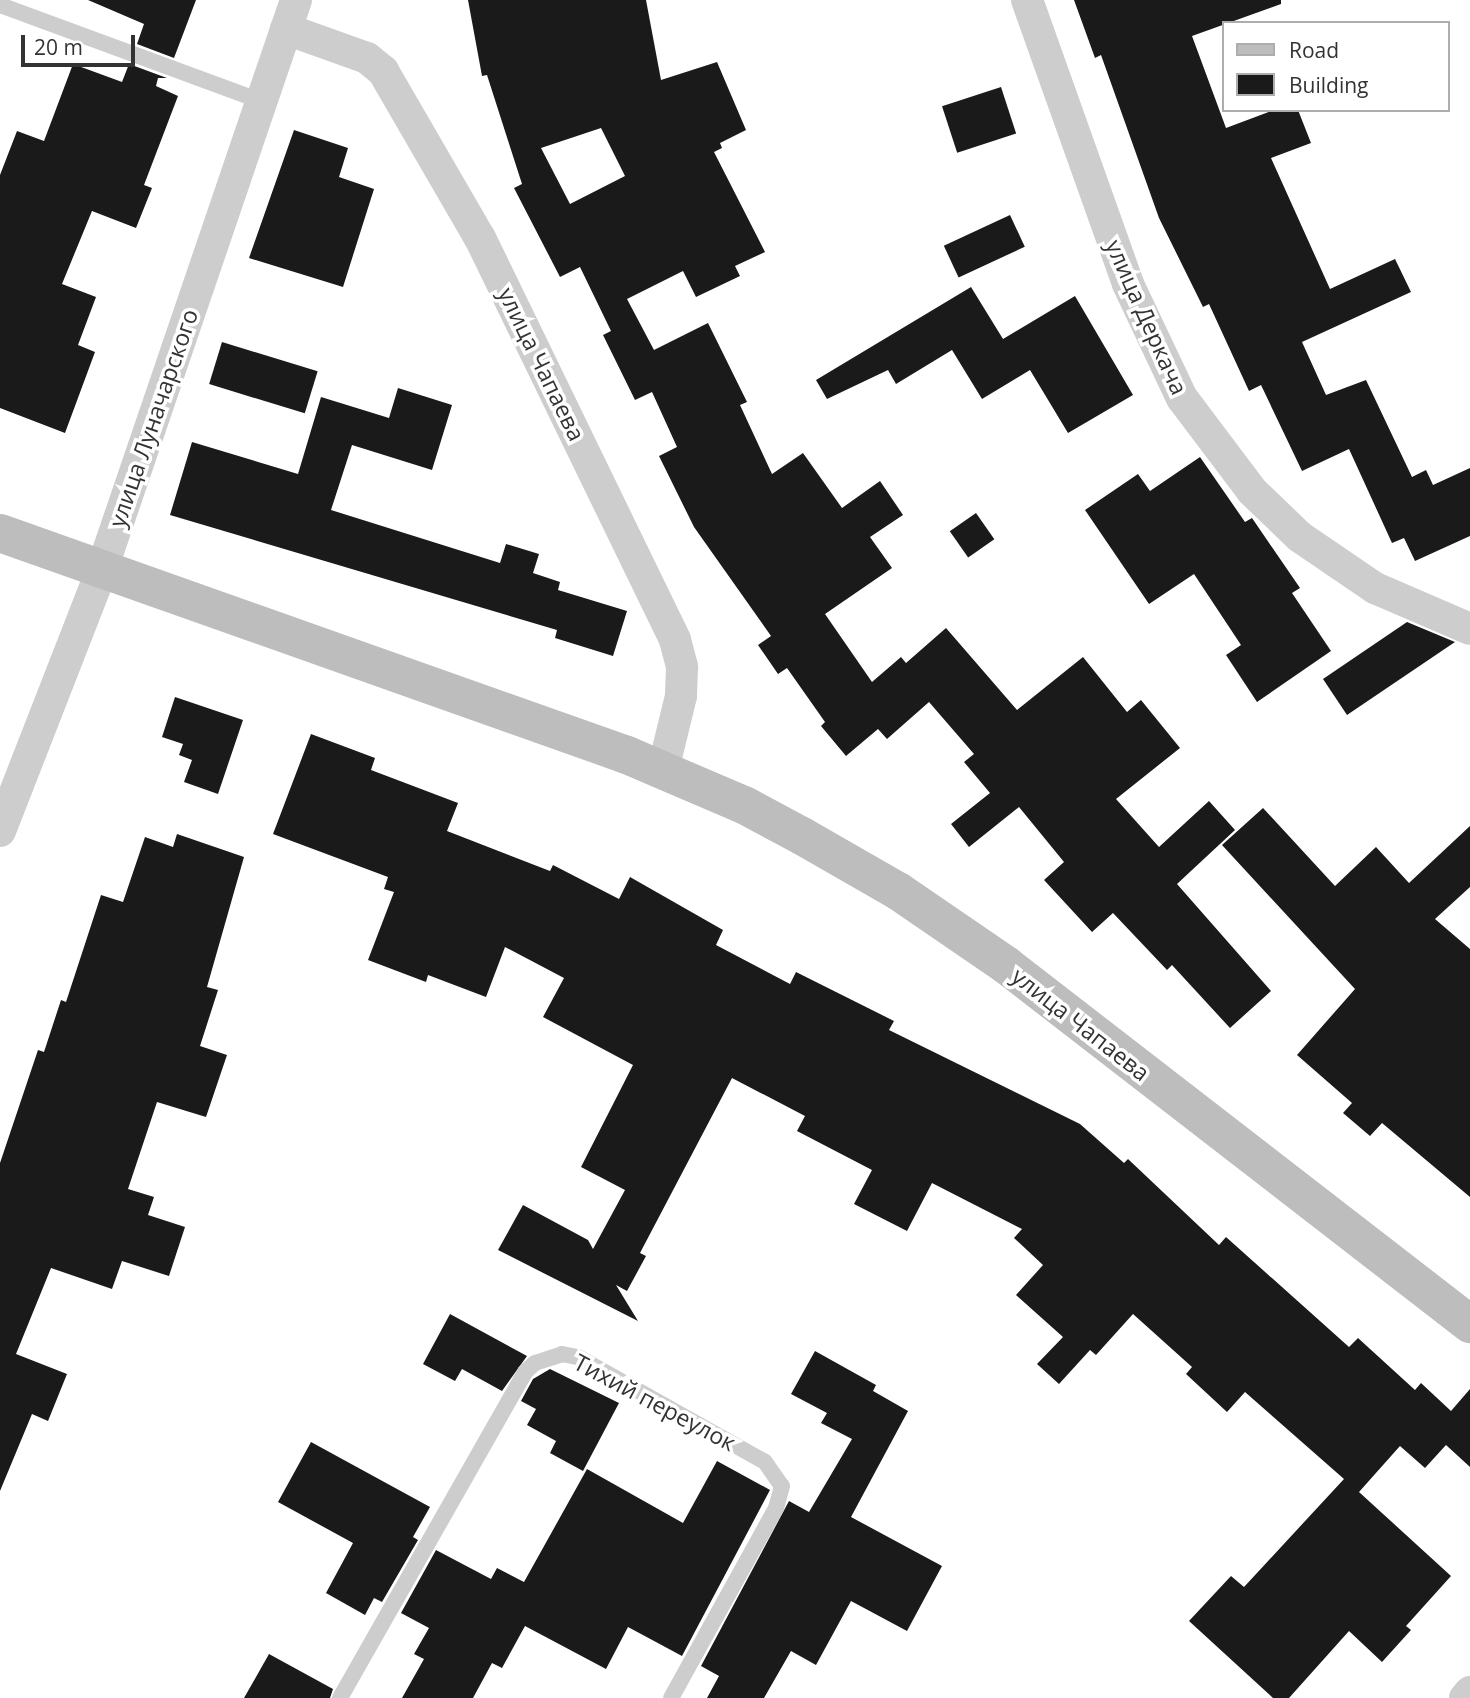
<!DOCTYPE html>
<meta charset="utf-8">
<style>
body{margin:0}
#map{position:relative;width:1470px;height:1698px;overflow:hidden;background:#fff;font-family:"Open Sans",sans-serif}
div>[style]{position:absolute}
.building>*{inset:0;background:#1a1a1a;transform-origin:0 0}
.lane>*{height:16px;margin:-8px;padding:0 8px;transform-origin:8px;border-radius:8px;background:#cdcdcd}
.street>*{height:32px;margin:-16px;padding:0 16px;transform-origin:16px;border-radius:16px;background:#cdcdcd}
.secondary>*{height:38px;margin:-19px;padding:0 19px;transform-origin:19px;border-radius:19px;background:#bdbdbd}
span{translate:-50% -50%;white-space:nowrap;text-align:center;line-height:1.15;-webkit-text-stroke:7px #fff;paint-order:stroke}
.street-label{font-size:23px;color:#333}
.legend{position:absolute;left:1222px;top:21px;width:228px;height:91px;box-sizing:border-box;background:#fff;border:2px solid #adadad;margin:0;padding:9px 12px;list-style:none;font-size:21px;color:#333}
.legend li{display:flex;align-items:center;gap:14px;height:35px}
.legend b{width:35px;border:2px solid #adadad}
.scale{position:absolute;left:21px;top:35px;width:114px;height:32px;box-sizing:border-box;border:4px solid #333;border-top:0;padding-left:9px;font-size:21px;line-height:24px;white-space:nowrap;color:#333;-webkit-text-stroke:5px #fff;paint-order:stroke}
</style>
<div id="map">
<div class="building">
<i style="clip-path:polygon(88px 0,196px 0,174px 58px,137px 44px,144px 24px)"></i>
<i style="clip-path:polygon(evenodd,468px 0,646px 0,661px 80px,717px 62px,746px 130px,720px 143px,722px 148px,714px 152px,765px 252px,735px 266px,740px 276px,696px 297px,683px 271px,627px 299px,654px 350px,708px 323px,747px 402px,740px 405px,772px 474px,803px 453px,842px 508px,880px 481px,903px 515px,870px 537px,892px 568px,825px 614px,872px 682px,901px 657px,906px 663px,946px 628px,1017px 710px,1083px 657px,1127px 712px,1141px 700px,1180px 748px,1116px 799px,1159px 847px,1209px 801px,1235px 830px,1177px 884px,1271px 991px,1230px 1028px,1172px 965px,1167px 970px,1113px 913px,1092px 932px,1044px 880px,1064px 862px,1019px 807px,969px 847px,951px 824px,990px 793px,964px 762px,974px 754px,929px 702px,887px 739px,878px 729px,846px 756px,821px 726px,825px 722px,787px 668px,778px 674px,758px 645px,771px 636px,694px 527px,659px 456px,677px 447px,652px 392px,635px 400px,603px 335px,611px 331px,580px 267px,560px 277px,514px 188px,522px 184px,487px 75px,482px 76px,468px 0,601px 128px,625px 176px,570px 204px,541px 148px,601px 128px)"></i>
<i style="clip-path:polygon(1074px 0,1281px 0,1281px 4px,1192px 36px,1226px 128px,1274px 110px,1298px 110px,1311px 143px,1271px 158px,1330px 289px,1395px 259px,1411px 292px,1302px 342px,1326px 395px,1366px 380px,1412px 477px,1426px 470px,1433px 485px,1470px 468px,1470px 536px,1415px 561px,1404px 538px,1392px 543px,1349px 449px,1302px 471px,1261px 385px,1249px 391px,1209px 304px,1203px 307px,1159px 218px,1101px 55px,1095px 58px)"></i>
<i style="clip-path:polygon(73px 64px,122px 82px,129px 64px,167px 78px,158px 78px,156px 86px,178px 96px,144px 185px,152px 188px,136px 228px,92px 211px,62px 284px,96px 297px,78px 345px,95px 352px,65px 433px,0 408px,0 175px,17px 131px,44px 141px)"></i>
<i style="left:1001px;top:87px;width:49px;height:62px;rotate:72deg"></i>
<i style="clip-path:polygon(294px 130px,348px 148px,339px 177px,374px 189px,343px 287px,249px 258px)"></i>
<i style="left:1010px;top:215px;width:35px;height:73px;rotate:65deg"></i>
<i style="clip-path:polygon(971px 287px,1003px 339px,1075px 296px,1133px 395px,1068px 433px,1030px 370px,982px 399px,952px 350px,896px 384px,888px 370px,827px 399px,816px 380px)"></i>
<i style="left:222px;top:342px;width:100px;height:44px;rotate:17deg"></i>
<i style="clip-path:polygon(398px 388px,452px 405px,432px 470px,352px 445px,331px 510px,500px 563px,506px 544px,539px 554px,533px 573px,560px 582px,558px 590px,627px 611px,613px 656px,555px 638px,557px 630px,170px 515px,192px 442px,298px 474px,321px 397px,389px 418px)"></i>
<i style="clip-path:polygon(1200px 457px,1245px 522px,1252px 518px,1300px 588px,1292px 593px,1331px 651px,1257px 702px,1226px 655px,1241px 645px,1194px 574px,1149px 604px,1085px 510px,1138px 474px,1150px 491px)"></i>
<i style="left:976px;top:513px;width:32px;height:32px;rotate:55deg"></i>
<i style="clip-path:polygon(1407px 622px,1455px 642px,1347px 715px,1323px 679px)"></i>
<i style="clip-path:polygon(175px 697px,243px 720px,218px 794px,184px 782px,192px 760px,179px 755px,183px 744px,162px 737px)"></i>
<i style="clip-path:polygon(311px 734px,375px 758px,371px 770px,458px 803px,447px 831px,550px 871px,553px 865px,619px 899px,630px 877px,723px 930px,716px 945px,790px 984px,796px 972px,894px 1021px,889px 1030px,1080px 1124px,1124px 1163px,1128px 1159px,1219px 1245px,1226px 1237px,1349px 1347px,1358px 1338px,1415px 1390px,1421px 1383px,1451px 1411px,1470px 1389px,1470px 1467px,1446px 1445px,1425px 1468px,1400px 1446px,1359px 1492px,1451px 1576px,1406px 1626px,1411px 1630px,1382px 1662px,1349px 1631px,1289px 1698px,1273px 1698px,1189px 1621px,1231px 1576px,1244px 1587px,1344px 1479px,1245px 1392px,1227px 1412px,1186px 1374px,1192px 1367px,1133px 1314px,1096px 1355px,1090px 1350px,1059px 1384px,1037px 1364px,1063px 1337px,1016px 1295px,1043px 1265px,1014px 1238px,1022px 1229px,932px 1183px,907px 1231px,854px 1204px,872px 1170px,797px 1131px,805px 1116px,732px 1078px,640px 1253px,646px 1256px,627px 1291px,616px 1285px,638px 1321px,498px 1250px,523px 1205px,588px 1240px,593px 1249px,625px 1190px,581px 1167px,633px 1065px,543px 1017px,564px 978px,505px 947px,486px 997px,428px 975px,426px 982px,368px 960px,394px 892px,384px 889px,388px 877px,273px 834px)"></i>
<i style="clip-path:polygon(1263px 808px,1335px 886px,1376px 847px,1409px 883px,1470px 826px,1470px 887px,1435px 919px,1470px 949px,1470px 1197px,1382px 1123px,1370px 1136px,1343px 1113px,1352px 1103px,1297px 1055px,1355px 989px,1222px 845px)"></i>
<i style="clip-path:polygon(177px 834px,244px 857px,207px 987px,218px 990px,200px 1046px,227px 1055px,206px 1117px,157px 1102px,128px 1189px,154px 1197px,148px 1215px,185px 1227px,169px 1276px,122px 1261px,112px 1289px,51px 1268px,16px 1354px,67px 1374px,48px 1421px,32px 1414px,0 1491px,0 1163px,38px 1050px,44px 1052px,61px 1000px,66px 1002px,101px 895px,123px 902px,145px 837px,173px 847px)"></i>
<i style="clip-path:polygon(450px 1314px,527px 1356px,502px 1391px,462px 1369px,455px 1381px,423px 1364px)"></i>
<i style="clip-path:polygon(815px 1351px,876px 1385px,873px 1391px,908px 1411px,851px 1517px,942px 1566px,907px 1631px,851px 1601px,816px 1665px,791px 1651px,764px 1698px,707px 1698px,719px 1676px,701px 1666px,789px 1501px,809px 1512px,852px 1439px,821px 1423px,827px 1413px,791px 1394px)"></i>
<i style="clip-path:polygon(550px 1369px,619px 1403px,583px 1471px,550px 1453px,556px 1441px,527px 1425px,536px 1409px,521px 1401px,533px 1379px)"></i>
<i style="clip-path:polygon(311px 1442px,430px 1507px,413px 1537px,418px 1540px,382px 1602px,374px 1598px,365px 1615px,326px 1593px,353px 1543px,278px 1502px)"></i>
<i style="clip-path:polygon(717px 1461px,770px 1490px,682px 1656px,628px 1627px,606px 1669px,525px 1626px,502px 1668px,492px 1663px,473px 1698px,402px 1698px,424px 1659px,414px 1654px,429px 1628px,401px 1613px,436px 1550px,491px 1579px,497px 1568px,524px 1582px,587px 1469px,683px 1523px)"></i>
<i style="clip-path:polygon(269px 1654px,333px 1689px,330px 1698px,244px 1698px)"></i>
</div>
<div class="lane">
<i style="left:0;top:5px;width:278px;rotate:20.2deg"></i>
<i style="left:340px;top:1698px;width:375px;rotate:-60.4deg"></i>
<i style="left:525px;top:1372px;width:13px;rotate:-42deg"></i>
<i style="left:535px;top:1363px;width:28px;rotate:-18deg"></i>
<i style="left:562px;top:1354px;width:16px;rotate:11deg"></i>
<i style="left:578px;top:1357px;width:214px;rotate:29.3deg"></i>
<i style="left:765px;top:1462px;width:29px;rotate:55deg"></i>
<i style="left:782px;top:1486px;width:23px;rotate:105deg"></i>
<i style="left:776px;top:1508px;width:217px;rotate:118.9deg"></i>
</div>
<div class="street">
<i style="left:1027px;top:0;width:301px;rotate:70.4deg"></i>
<i style="left:1128px;top:284px;width:126px;rotate:64.7deg"></i>
<i style="left:1182px;top:398px;width:116px;rotate:53deg"></i>
<i style="left:1252px;top:491px;width:66px;rotate:43.8deg"></i>
<i style="left:1300px;top:537px;width:91px;rotate:34.2deg"></i>
<i style="left:1375px;top:588px;width:103px;rotate:23.3deg"></i>
<i style="left:286px;top:29px;width:86px;rotate:19.7deg"></i>
<i style="left:367px;top:58px;width:21px;rotate:39deg"></i>
<i style="left:383px;top:71px;width:193px;rotate:59.9deg"></i>
<i style="left:480px;top:238px;width:447px;rotate:64.1deg"></i>
<i style="left:675px;top:640px;width:28px;rotate:75deg"></i>
<i style="left:682px;top:667px;width:29px;rotate:92deg"></i>
<i style="left:681px;top:696px;width:76px;rotate:103.7deg"></i>
<i style="left:0;top:831px;width:281px;rotate:-68.7deg"></i>
<i style="left:102px;top:569px;width:601px;rotate:-71.17deg"></i>
<i style="left:1465px;top:1698px;width:8px;rotate:-50deg"></i>
</div>
<div class="secondary">
<i style="left:0;top:533px;width:665px;rotate:19.5deg"></i>
<i style="left:627px;top:755px;width:129px;rotate:23.2deg"></i>
<i style="left:746px;top:806px;width:64px;rotate:28.2deg"></i>
<i style="left:802px;top:836px;width:111px;rotate:29.8deg"></i>
<i style="left:898px;top:891px;width:131px;rotate:34.4deg"></i>
<i style="left:1006px;top:965px;width:587px;rotate:37.73deg"></i>
</div>
<div class="street-label">
<span style="left:1147px;top:317px;rotate:66deg">улица Деркача</span>
<span style="left:542px;top:364px;rotate:64deg">улица Чапаева</span>
<span style="left:153px;top:418px;rotate:-71deg">улица Луначарского</span>
<span style="left:1081px;top:1024px;rotate:38deg">улица Чапаева</span>
<span style="left:655px;top:1402px;rotate:28deg">Тихий переулок</span>
</div>
<ul class="legend">
<li><b style="height:9px;background:#bdbdbd"></b>Road</li>
<li><b style="height:19px;background:#1a1a1a"></b>Building</li>
</ul>
<div class="scale">20 m</div>
</div>
